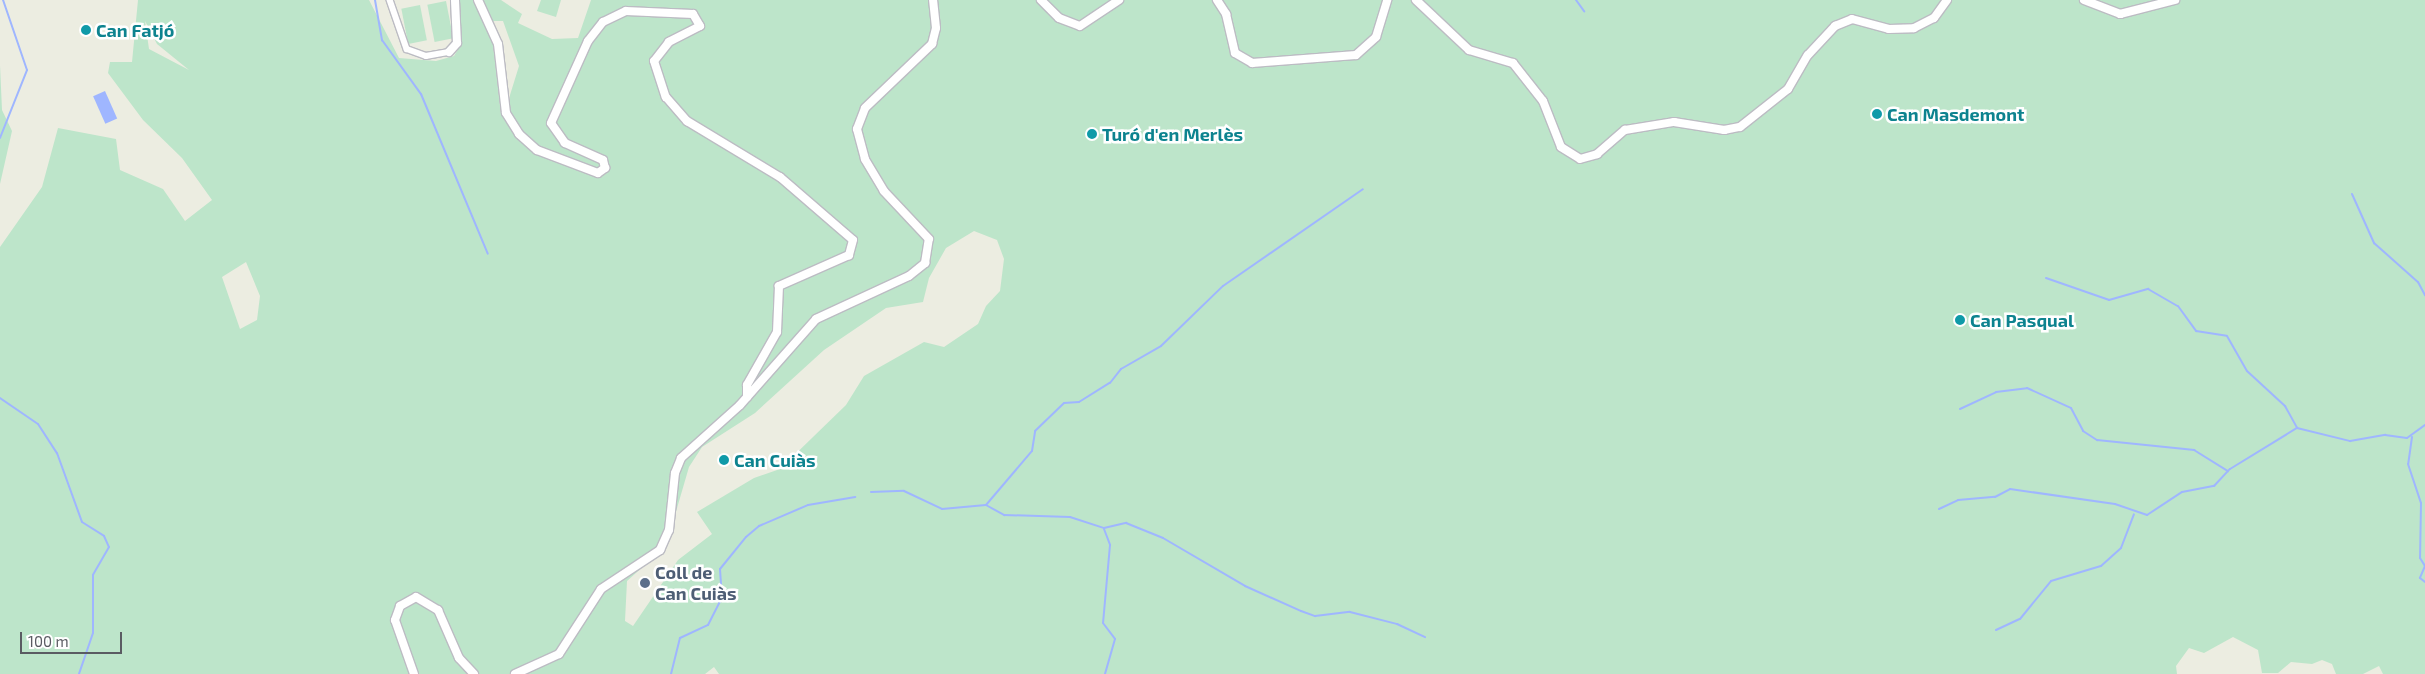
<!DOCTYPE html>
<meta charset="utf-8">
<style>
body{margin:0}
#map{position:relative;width:2425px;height:674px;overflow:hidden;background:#ecede1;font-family:"Exo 2",sans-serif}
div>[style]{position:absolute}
.green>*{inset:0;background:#bde5ca;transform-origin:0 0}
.water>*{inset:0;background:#9fb6ff;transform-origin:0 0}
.stream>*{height:2px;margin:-1px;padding:0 1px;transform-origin:1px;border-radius:1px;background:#9fb6ff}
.roads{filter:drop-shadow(1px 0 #bcbcc3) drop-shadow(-1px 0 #bcbcc3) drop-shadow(0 1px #bcbcc3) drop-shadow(0 -1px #bcbcc3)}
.street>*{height:5.5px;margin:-2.75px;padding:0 2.75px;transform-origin:2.75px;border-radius:2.75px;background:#fff}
.secondary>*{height:8px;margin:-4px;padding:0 4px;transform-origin:4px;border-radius:4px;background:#fff}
.dots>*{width:14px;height:14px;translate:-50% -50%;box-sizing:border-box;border:2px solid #fff;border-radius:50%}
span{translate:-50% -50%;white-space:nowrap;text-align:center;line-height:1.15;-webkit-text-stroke:5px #fff;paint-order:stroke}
.culture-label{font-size:18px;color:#0d838f;font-weight:700}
.left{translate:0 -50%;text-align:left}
.service-label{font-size:18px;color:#4e5e75;font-weight:700}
.scale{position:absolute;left:20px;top:632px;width:102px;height:22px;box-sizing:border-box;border:2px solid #5a5b62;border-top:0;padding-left:6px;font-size:15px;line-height:18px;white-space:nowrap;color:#5a5b62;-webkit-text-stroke:4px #fff;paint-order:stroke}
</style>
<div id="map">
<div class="green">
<i style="clip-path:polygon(evenodd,138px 0,369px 0,399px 58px,436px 61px,454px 56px,460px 46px,456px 0,473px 0,493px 44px,501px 114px,510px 124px,510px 95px,519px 66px,503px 21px,492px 21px,483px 0,501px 0,522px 14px,518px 23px,552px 39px,578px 38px,591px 0,2425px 0,2425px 674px,2383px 674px,2379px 666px,2363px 674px,2336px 674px,2332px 664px,2322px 660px,2312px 664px,2291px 662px,2278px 673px,2262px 673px,2258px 650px,2233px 637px,2204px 653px,2189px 648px,2176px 666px,2177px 674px,719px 674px,714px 667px,705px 674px,0 674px,0 247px,42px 187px,58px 128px,116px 139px,120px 170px,163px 189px,185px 221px,212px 200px,182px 158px,143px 120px,108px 73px,110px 62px,132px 62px,138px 0,145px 21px,157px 44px,189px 70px,149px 49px,145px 21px,138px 0,974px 231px,997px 240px,1004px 259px,1000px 291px,986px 306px,978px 324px,944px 347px,924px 342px,864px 376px,846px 405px,780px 469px,754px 478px,697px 512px,712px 534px,678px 560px,633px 626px,625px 621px,627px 581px,666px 546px,689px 467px,702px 447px,755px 413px,824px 350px,886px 308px,923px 302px,929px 278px,946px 248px,974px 231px,138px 0,246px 262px,260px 296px,257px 320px,240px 329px,222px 277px,246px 262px)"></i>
<i style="clip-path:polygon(541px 0,561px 0,556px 17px,537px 11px)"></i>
<i style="left:446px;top:1px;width:38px;height:19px;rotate:79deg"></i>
<i style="left:420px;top:5px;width:36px;height:19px;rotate:79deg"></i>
<i style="clip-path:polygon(0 65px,2px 110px,12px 131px,0 184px)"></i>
</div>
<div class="water">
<i style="left:105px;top:91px;width:30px;height:13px;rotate:66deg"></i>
</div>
<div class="stream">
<i style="left:375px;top:0;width:41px;rotate:80.1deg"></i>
<i style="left:382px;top:40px;width:67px;rotate:54.2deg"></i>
<i style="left:421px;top:94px;width:173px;rotate:67.3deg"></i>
<i style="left:1576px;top:0;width:14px;rotate:54deg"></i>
<i style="left:0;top:138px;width:73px;rotate:-68.3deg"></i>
<i style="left:27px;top:70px;width:74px;rotate:-108.9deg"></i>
<i style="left:2352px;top:194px;width:54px;rotate:65.8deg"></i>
<i style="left:2374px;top:243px;width:59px;rotate:41.6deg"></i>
<i style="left:2418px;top:282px;width:15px;rotate:62deg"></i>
<i style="left:2046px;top:278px;width:67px;rotate:19.2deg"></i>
<i style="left:2109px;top:300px;width:41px;rotate:-15.8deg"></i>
<i style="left:2148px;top:289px;width:34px;rotate:30deg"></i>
<i style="left:2178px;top:306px;width:31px;rotate:54deg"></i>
<i style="left:2196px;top:331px;width:31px;rotate:9deg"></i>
<i style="left:2227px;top:336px;width:40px;rotate:60.3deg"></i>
<i style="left:2247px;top:371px;width:52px;rotate:42.6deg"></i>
<i style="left:2285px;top:406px;width:25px;rotate:61deg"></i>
<i style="left:0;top:398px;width:46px;rotate:34.4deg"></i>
<i style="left:38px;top:424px;width:35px;rotate:57deg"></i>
<i style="left:57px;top:453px;width:73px;rotate:70.1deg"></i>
<i style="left:82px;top:522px;width:26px;rotate:32deg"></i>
<i style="left:104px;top:536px;width:12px;rotate:66deg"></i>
<i style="left:109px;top:547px;width:32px;rotate:120deg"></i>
<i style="left:93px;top:575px;width:58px;rotate:90deg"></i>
<i style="left:93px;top:633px;width:43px;rotate:108.9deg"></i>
<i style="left:1960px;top:409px;width:40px;rotate:-25deg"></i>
<i style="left:1996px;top:392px;width:31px;rotate:-7deg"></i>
<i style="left:2027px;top:388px;width:48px;rotate:24.4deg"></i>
<i style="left:2071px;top:408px;width:26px;rotate:62deg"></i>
<i style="left:2083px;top:431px;width:17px;rotate:33deg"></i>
<i style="left:2097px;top:440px;width:98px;rotate:5.9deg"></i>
<i style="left:2194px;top:450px;width:40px;rotate:32deg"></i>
<i style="left:2412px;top:437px;width:27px;rotate:98deg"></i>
<i style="left:2408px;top:464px;width:41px;rotate:71.6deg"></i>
<i style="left:2421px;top:503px;width:55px;rotate:91deg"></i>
<i style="left:2420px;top:558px;width:9px;rotate:58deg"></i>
<i style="left:2425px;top:566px;width:13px;rotate:113deg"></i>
<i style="left:2420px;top:578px;width:6px;rotate:39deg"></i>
<i style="left:871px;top:492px;width:33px;rotate:-2deg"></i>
<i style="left:904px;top:491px;width:42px;rotate:25.3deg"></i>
<i style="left:942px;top:509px;width:44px;rotate:-5.2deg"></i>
<i style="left:986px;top:505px;width:21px;rotate:29deg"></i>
<i style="left:1004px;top:515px;width:66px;rotate:1.7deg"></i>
<i style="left:1070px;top:517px;width:36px;rotate:18deg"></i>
<i style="left:1104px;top:528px;width:23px;rotate:-13deg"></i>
<i style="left:1126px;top:523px;width:40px;rotate:22deg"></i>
<i style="left:1163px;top:538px;width:95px;rotate:30.3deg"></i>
<i style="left:1245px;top:586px;width:61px;rotate:24.1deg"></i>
<i style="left:1301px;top:611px;width:15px;rotate:20deg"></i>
<i style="left:1315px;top:616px;width:35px;rotate:-7deg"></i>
<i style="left:1350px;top:612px;width:49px;rotate:14.3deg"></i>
<i style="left:1397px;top:624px;width:31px;rotate:25deg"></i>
<i style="left:986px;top:505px;width:71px;rotate:-49.6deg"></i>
<i style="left:1032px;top:451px;width:20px;rotate:-81deg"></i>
<i style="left:1035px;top:431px;width:40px;rotate:-44deg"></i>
<i style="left:1064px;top:403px;width:15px;rotate:-4deg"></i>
<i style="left:1079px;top:402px;width:36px;rotate:-32deg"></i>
<i style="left:1110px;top:383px;width:18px;rotate:-52deg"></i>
<i style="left:1121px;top:369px;width:46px;rotate:-29.9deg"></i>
<i style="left:1161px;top:346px;width:86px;rotate:-44.1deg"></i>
<i style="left:1223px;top:286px;width:170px;rotate:-34.7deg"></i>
<i style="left:1939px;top:509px;width:21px;rotate:-25deg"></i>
<i style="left:1958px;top:500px;width:37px;rotate:-5deg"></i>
<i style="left:1995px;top:497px;width:17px;rotate:-28deg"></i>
<i style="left:2010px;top:489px;width:106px;rotate:8.1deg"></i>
<i style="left:2115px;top:504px;width:34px;rotate:19deg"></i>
<i style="left:2147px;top:515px;width:42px;rotate:-33.3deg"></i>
<i style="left:2182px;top:492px;width:33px;rotate:-11deg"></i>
<i style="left:2214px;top:486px;width:23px;rotate:-47deg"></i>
<i style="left:2230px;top:469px;width:79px;rotate:-31.5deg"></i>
<i style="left:2297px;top:428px;width:55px;rotate:13.8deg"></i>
<i style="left:2350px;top:441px;width:36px;rotate:-10deg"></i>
<i style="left:2385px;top:435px;width:22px;rotate:8deg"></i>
<i style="left:2407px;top:438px;width:22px;rotate:-36deg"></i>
<i style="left:1104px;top:529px;width:17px;rotate:69deg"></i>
<i style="left:1110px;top:545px;width:78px;rotate:95.1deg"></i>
<i style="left:1103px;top:623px;width:20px;rotate:53deg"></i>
<i style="left:1115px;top:639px;width:36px;rotate:106deg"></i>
<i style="left:1996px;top:630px;width:26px;rotate:-25deg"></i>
<i style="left:2020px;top:619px;width:49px;rotate:-50.8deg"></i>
<i style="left:2051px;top:581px;width:52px;rotate:-16.7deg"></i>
<i style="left:2101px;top:566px;width:27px;rotate:-42deg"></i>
<i style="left:2121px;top:548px;width:36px;rotate:-69deg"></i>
<i style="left:671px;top:674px;width:37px;rotate:-76deg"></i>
<i style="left:680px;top:638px;width:31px;rotate:-25deg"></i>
<i style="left:708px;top:625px;width:30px;rotate:-63deg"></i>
<i style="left:722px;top:598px;width:29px;rotate:-94deg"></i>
<i style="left:720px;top:569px;width:41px;rotate:-50.9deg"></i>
<i style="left:746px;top:537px;width:17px;rotate:-40deg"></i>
<i style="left:759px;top:526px;width:53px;rotate:-23.2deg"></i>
<i style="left:808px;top:505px;width:48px;rotate:-9.7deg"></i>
</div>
<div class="roads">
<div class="street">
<i style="left:390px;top:0;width:52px;rotate:70.9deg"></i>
<i style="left:407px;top:49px;width:20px;rotate:20deg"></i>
<i style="left:426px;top:56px;width:23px;rotate:-10deg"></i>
</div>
<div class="secondary">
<i style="left:478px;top:0;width:48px;rotate:65.6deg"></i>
<i style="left:498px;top:44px;width:69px;rotate:83.4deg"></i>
<i style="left:506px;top:113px;width:25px;rotate:58deg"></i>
<i style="left:519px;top:134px;width:24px;rotate:42deg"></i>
<i style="left:537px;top:150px;width:65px;rotate:20.7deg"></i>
<i style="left:598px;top:173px;width:9px;rotate:-36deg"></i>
<i style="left:605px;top:168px;width:8px;rotate:-104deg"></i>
<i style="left:603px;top:160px;width:42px;rotate:-155.9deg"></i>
<i style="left:565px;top:143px;width:24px;rotate:-125deg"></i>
<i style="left:551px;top:123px;width:90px;rotate:-65.7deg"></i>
<i style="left:588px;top:41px;width:24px;rotate:-52deg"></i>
<i style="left:603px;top:22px;width:25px;rotate:-26deg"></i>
<i style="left:626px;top:11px;width:67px;rotate:2.6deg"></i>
<i style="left:693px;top:14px;width:14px;rotate:60deg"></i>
<i style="left:700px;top:26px;width:35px;rotate:153deg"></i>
<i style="left:669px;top:42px;width:24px;rotate:128deg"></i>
<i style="left:654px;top:61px;width:38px;rotate:72deg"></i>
<i style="left:666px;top:97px;width:32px;rotate:49deg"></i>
<i style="left:687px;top:121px;width:109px;rotate:31.1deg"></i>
<i style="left:780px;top:177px;width:96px;rotate:40.8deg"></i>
<i style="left:853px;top:240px;width:16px;rotate:105deg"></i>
<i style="left:849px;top:255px;width:77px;rotate:156.1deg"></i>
<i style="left:779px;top:286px;width:46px;rotate:92.5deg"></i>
<i style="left:777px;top:332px;width:61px;rotate:119.5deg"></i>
<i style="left:747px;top:385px;width:12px;rotate:90deg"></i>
<i style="left:1041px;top:0;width:25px;rotate:45deg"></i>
<i style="left:1059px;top:18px;width:22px;rotate:21deg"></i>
<i style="left:1080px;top:26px;width:47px;rotate:-33.7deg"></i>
<i style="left:1217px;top:0;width:17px;rotate:57deg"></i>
<i style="left:1226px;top:14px;width:40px;rotate:77deg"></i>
<i style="left:1235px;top:53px;width:20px;rotate:30deg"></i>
<i style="left:1252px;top:63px;width:104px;rotate:-4.4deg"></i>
<i style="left:1356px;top:55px;width:27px;rotate:-42deg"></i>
<i style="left:1376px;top:37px;width:39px;rotate:-73deg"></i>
<i style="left:1416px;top:0;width:73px;rotate:43.3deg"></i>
<i style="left:1469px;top:50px;width:46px;rotate:16.5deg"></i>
<i style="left:1513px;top:63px;width:48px;rotate:51.7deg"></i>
<i style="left:1543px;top:101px;width:49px;rotate:68.6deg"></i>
<i style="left:1561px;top:147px;width:22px;rotate:32deg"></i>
<i style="left:1580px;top:159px;width:18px;rotate:-16deg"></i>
<i style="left:1597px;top:154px;width:37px;rotate:-41deg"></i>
<i style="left:1625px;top:130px;width:50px;rotate:-9.3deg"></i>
<i style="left:1674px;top:122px;width:51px;rotate:9.1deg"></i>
<i style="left:1724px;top:130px;width:16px;rotate:-11deg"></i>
<i style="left:1740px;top:127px;width:61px;rotate:-38.4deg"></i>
<i style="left:1788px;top:89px;width:39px;rotate:-60deg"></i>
<i style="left:1808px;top:55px;width:40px;rotate:-47deg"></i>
<i style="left:1835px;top:26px;width:18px;rotate:-22deg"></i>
<i style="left:1852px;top:19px;width:38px;rotate:15deg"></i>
<i style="left:1889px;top:29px;width:25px;rotate:-2deg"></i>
<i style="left:1914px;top:28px;width:22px;rotate:-27deg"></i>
<i style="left:1934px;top:18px;width:22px;rotate:-54deg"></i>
<i style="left:2084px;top:0;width:39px;rotate:21deg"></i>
<i style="left:2120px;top:14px;width:57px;rotate:-14.3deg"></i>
<i style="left:449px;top:52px;width:12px;rotate:-48deg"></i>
<i style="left:457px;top:43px;width:43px;rotate:-92.7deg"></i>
<i style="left:414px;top:674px;width:57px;rotate:-109.4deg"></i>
<i style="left:395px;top:620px;width:15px;rotate:-70deg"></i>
<i style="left:400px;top:606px;width:18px;rotate:-29deg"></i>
<i style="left:416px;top:597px;width:26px;rotate:31deg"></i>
<i style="left:438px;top:610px;width:52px;rotate:66.4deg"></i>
<i style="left:459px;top:658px;width:22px;rotate:47deg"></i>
<i style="left:515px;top:674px;width:48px;rotate:-24.4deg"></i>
<i style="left:559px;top:654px;width:77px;rotate:-57.1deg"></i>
<i style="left:601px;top:589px;width:71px;rotate:-33.5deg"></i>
<i style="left:660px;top:550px;width:22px;rotate:-66deg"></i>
<i style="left:669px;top:530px;width:57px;rotate:-84deg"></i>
<i style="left:675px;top:473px;width:16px;rotate:-68deg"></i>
<i style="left:681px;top:458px;width:79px;rotate:-41.9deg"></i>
<i style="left:740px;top:405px;width:115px;rotate:-48.5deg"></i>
<i style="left:816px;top:319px;width:102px;rotate:-24.8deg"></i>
<i style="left:909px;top:276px;width:21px;rotate:-39deg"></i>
<i style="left:925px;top:263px;width:24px;rotate:-81deg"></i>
<i style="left:929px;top:239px;width:66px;rotate:-133.2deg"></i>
<i style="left:884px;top:191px;width:37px;rotate:-121deg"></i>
<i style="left:865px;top:159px;width:31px;rotate:-105deg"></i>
<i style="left:857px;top:129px;width:22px;rotate:-69deg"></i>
<i style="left:865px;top:108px;width:93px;rotate:-43.7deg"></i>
<i style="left:932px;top:44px;width:16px;rotate:-76deg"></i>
<i style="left:936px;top:28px;width:28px;rotate:-96deg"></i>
</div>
</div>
<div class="dots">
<i style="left:86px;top:30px;background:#0f9aa8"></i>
<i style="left:1877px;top:114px;background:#0f9aa8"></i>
<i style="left:1092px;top:134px;background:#0f9aa8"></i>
<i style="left:1960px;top:320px;background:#0f9aa8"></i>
<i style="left:724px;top:460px;background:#0f9aa8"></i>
<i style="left:645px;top:583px;background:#5c6f8a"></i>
</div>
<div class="culture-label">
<span class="left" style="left:96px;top:30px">Can Fatjó</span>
<span class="left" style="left:1887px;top:114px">Can Masdemont</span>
<span class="left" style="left:1102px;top:134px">Turó d'en Merlès</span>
<span class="left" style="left:1970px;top:320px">Can Pasqual</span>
<span class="left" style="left:734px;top:460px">Can Cuiàs</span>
</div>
<div class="service-label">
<span class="left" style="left:655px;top:583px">Coll de<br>Can Cuiàs</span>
</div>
<div class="scale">100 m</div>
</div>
